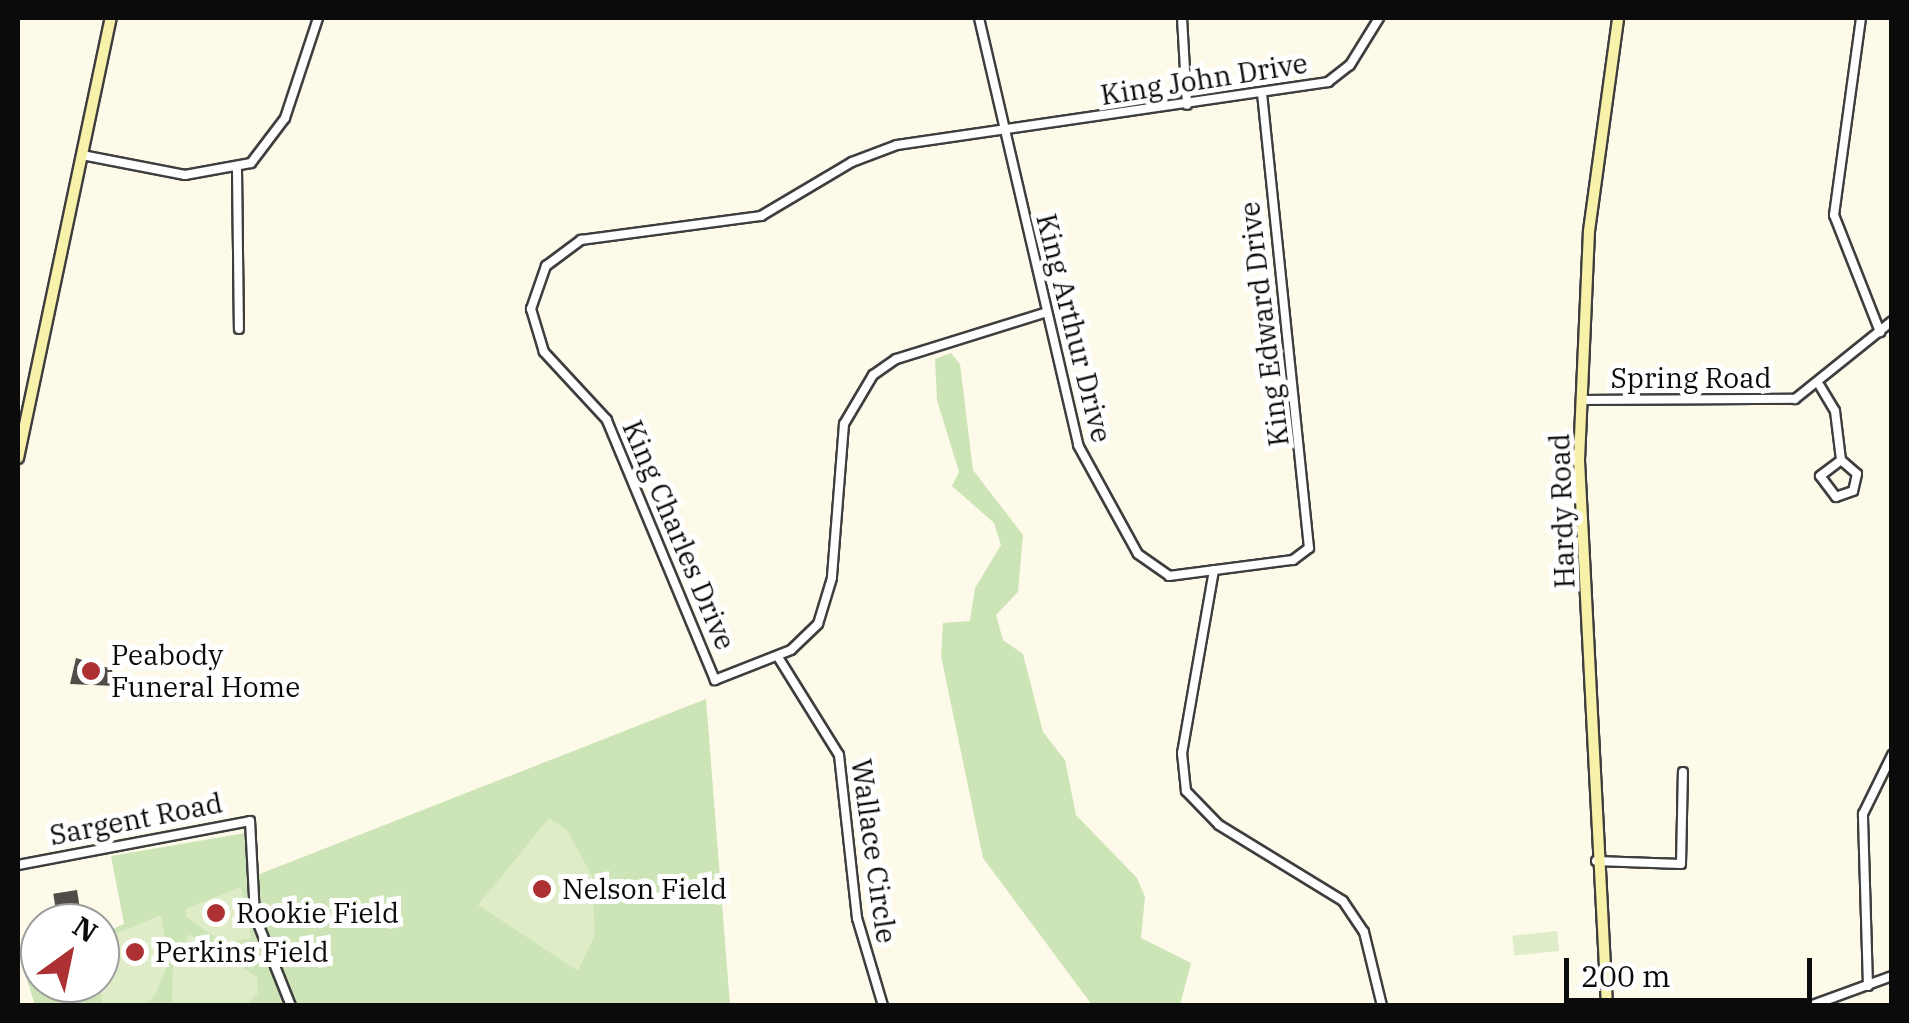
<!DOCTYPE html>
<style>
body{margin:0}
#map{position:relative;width:1909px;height:1023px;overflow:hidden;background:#fdfaea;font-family:"IBM Plex Serif",serif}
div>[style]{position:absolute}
.green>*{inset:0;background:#cde4b7}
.pitch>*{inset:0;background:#dfecc8;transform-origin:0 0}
.building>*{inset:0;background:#524c48;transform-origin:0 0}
.roads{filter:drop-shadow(2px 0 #3e3e3e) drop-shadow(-2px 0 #3e3e3e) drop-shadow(0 2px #3e3e3e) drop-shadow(0 -2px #3e3e3e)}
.street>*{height:8px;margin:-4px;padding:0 4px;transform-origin:4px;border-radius:4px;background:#fff}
.secondary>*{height:10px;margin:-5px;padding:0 5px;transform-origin:5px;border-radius:5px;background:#f8f1aa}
.dots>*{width:28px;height:28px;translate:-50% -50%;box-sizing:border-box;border:5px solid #fff;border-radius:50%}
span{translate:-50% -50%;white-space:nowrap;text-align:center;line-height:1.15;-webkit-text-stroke:10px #fff;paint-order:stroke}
.street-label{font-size:28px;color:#0b0b0b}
.poi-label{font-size:28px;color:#0b0b0b}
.left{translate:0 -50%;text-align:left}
.frame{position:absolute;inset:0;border:20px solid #0b0b0b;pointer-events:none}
.north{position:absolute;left:20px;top:903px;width:100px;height:100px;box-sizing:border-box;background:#fff;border:2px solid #9d9d9d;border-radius:50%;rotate:33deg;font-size:28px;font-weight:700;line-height:40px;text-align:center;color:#0b0b0b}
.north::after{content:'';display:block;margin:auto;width:35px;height:45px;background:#ad3032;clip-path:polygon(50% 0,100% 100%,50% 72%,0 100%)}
.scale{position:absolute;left:1564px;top:958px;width:248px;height:45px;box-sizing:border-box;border:5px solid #0b0b0b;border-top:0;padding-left:12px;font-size:30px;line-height:35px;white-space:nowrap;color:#0b0b0b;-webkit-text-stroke:8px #fff;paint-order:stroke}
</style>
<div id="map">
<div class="green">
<i style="clip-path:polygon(951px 353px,960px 364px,973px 470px,1023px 535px,1018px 592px,996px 615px,1003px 640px,1023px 654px,1043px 732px,1065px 760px,1076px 815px,1137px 878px,1145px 897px,1141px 938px,1191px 963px,1180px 1005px,1092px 1005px,983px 858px,941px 656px,943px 623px,970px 621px,975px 588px,1001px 545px,994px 523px,952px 486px,959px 472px,937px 400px,935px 359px)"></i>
<i style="clip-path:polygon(706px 699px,730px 1005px,35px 1005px,22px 964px,40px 957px,40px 983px,100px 983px,100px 934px,124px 924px,111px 856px,245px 833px,247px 879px)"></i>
</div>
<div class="pitch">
<i style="clip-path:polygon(549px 818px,567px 830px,592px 876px,595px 935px,578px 971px,478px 905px)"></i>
<i style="clip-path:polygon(241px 887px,251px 938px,224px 943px,186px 917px,185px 909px)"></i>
<i style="clip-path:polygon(161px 915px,169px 961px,155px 995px,145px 1005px,102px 1005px,100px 940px)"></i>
<i style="left:1557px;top:931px;width:20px;height:45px;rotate:84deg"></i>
<i style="clip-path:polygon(189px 934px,257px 977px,258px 993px,246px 1005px,172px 1005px,173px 965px)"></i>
</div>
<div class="building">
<i style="clip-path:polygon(76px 658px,112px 669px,114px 686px,70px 684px)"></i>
<i style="left:77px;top:890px;width:18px;height:24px;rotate:81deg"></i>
</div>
<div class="roads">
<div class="street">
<i style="left:979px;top:18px;width:438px;rotate:76.9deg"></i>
<i style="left:1078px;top:445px;width:124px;rotate:61.2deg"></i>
<i style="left:1138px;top:554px;width:38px;rotate:35deg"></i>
<i style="left:1169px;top:576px;width:125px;rotate:-7.4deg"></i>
<i style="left:1293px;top:560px;width:20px;rotate:-37deg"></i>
<i style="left:1309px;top:548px;width:456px;rotate:-95.9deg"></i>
<i style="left:1182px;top:18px;width:87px;rotate:86.7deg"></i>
<i style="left:1861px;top:18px;width:199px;rotate:97.8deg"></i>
<i style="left:1834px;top:215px;width:126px;rotate:68.5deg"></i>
<i style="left:82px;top:155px;width:105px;rotate:11deg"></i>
<i style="left:185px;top:175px;width:67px;rotate:-10.3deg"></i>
<i style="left:251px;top:163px;width:56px;rotate:-52.9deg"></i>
<i style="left:285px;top:118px;width:105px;rotate:-71.7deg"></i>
<i style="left:237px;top:170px;width:159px;rotate:89.3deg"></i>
<i style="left:1044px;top:313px;width:155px;rotate:162.7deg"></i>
<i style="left:896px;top:359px;width:28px;rotate:145deg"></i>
<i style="left:873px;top:375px;width:57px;rotate:120.6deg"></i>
<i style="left:844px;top:424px;width:154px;rotate:94.5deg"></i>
<i style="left:832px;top:578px;width:48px;rotate:106.9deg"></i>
<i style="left:818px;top:624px;width:37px;rotate:136deg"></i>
<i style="left:791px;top:650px;width:82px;rotate:158.5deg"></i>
<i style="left:715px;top:680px;width:282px;rotate:-112.6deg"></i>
<i style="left:607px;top:420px;width:93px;rotate:-132.8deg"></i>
<i style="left:544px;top:352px;width:45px;rotate:-106.8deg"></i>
<i style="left:531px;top:309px;width:46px;rotate:-70.8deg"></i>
<i style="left:546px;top:266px;width:44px;rotate:-36.6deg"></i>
<i style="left:581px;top:240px;width:182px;rotate:-7.6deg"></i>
<i style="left:761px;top:216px;width:106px;rotate:-30.7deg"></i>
<i style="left:852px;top:162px;width:48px;rotate:-20.7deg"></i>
<i style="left:897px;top:145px;width:436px;rotate:-8.3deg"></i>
<i style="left:1328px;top:82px;width:28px;rotate:-38deg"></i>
<i style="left:1350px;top:65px;width:55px;rotate:-58.3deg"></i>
<i style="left:1820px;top:386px;width:29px;rotate:59deg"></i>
<i style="left:1835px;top:411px;width:49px;rotate:83deg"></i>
<i style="left:1841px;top:460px;width:21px;rotate:41deg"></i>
<i style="left:1857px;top:474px;width:17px;rotate:103deg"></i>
<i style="left:1853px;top:491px;width:18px;rotate:161deg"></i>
<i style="left:1836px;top:497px;width:26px;rotate:-127deg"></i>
<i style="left:1820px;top:476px;width:26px;rotate:-37deg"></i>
<i style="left:1582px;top:400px;width:213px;rotate:-0.3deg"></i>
<i style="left:1795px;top:399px;width:124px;rotate:-38.8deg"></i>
<i style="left:1214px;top:570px;width:186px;rotate:99.9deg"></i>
<i style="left:1182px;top:753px;width:38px;rotate:84deg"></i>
<i style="left:1186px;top:791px;width:47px;rotate:45.9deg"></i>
<i style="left:1219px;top:825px;width:145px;rotate:31.5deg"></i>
<i style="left:1343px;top:901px;width:37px;rotate:56deg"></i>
<i style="left:1364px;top:932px;width:76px;rotate:76.3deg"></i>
<i style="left:778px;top:657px;width:115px;rotate:58.1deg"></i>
<i style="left:839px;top:755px;width:164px;rotate:83.7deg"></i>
<i style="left:857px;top:918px;width:92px;rotate:73.5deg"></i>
<i style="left:1596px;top:861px;width:85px;rotate:2deg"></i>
<i style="left:1681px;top:864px;width:92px;rotate:-88.8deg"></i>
<i style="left:18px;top:865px;width:236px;rotate:-10.7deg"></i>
<i style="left:250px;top:821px;width:95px;rotate:87deg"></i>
<i style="left:255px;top:916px;width:97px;rotate:68.2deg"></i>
<i style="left:1868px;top:986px;width:172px;rotate:-91.7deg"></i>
<i style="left:1863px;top:814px;width:66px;rotate:-63.8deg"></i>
<i style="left:1810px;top:1006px;width:87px;rotate:-20.1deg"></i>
</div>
<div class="secondary">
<i style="left:18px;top:458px;width:450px;rotate:-78.1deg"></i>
<i style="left:1607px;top:1006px;width:547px;rotate:-92.94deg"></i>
<i style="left:1579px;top:460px;width:229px;rotate:-87.5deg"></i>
<i style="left:1589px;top:231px;width:215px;rotate:-82.2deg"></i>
</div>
</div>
<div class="dots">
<i style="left:91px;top:671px;background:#ad3032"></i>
<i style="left:542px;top:889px;background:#ad3032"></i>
<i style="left:216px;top:913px;background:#ad3032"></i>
<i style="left:135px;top:952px;background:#ad3032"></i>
</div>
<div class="street-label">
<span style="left:1204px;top:79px;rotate:-9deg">King John Drive</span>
<span style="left:1264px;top:324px;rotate:-97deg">King Edward Drive</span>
<span style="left:1074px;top:328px;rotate:76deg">King Arthur Drive</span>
<span style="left:1691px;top:378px">Spring Road</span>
<span style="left:1562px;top:511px;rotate:-92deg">Hardy Road</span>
<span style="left:679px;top:535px;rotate:67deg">King Charles Drive</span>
<span style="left:136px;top:819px;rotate:-11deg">Sargent Road</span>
<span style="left:874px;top:851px;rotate:82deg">Wallace Circle</span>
</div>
<div class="poi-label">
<span class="left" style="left:111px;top:671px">Peabody<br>Funeral Home</span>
<span class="left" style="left:562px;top:889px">Nelson Field</span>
<span class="left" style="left:236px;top:913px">Rookie Field</span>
<span class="left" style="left:155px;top:952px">Perkins Field</span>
</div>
<div class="frame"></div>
<div class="north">N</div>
<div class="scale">200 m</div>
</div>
